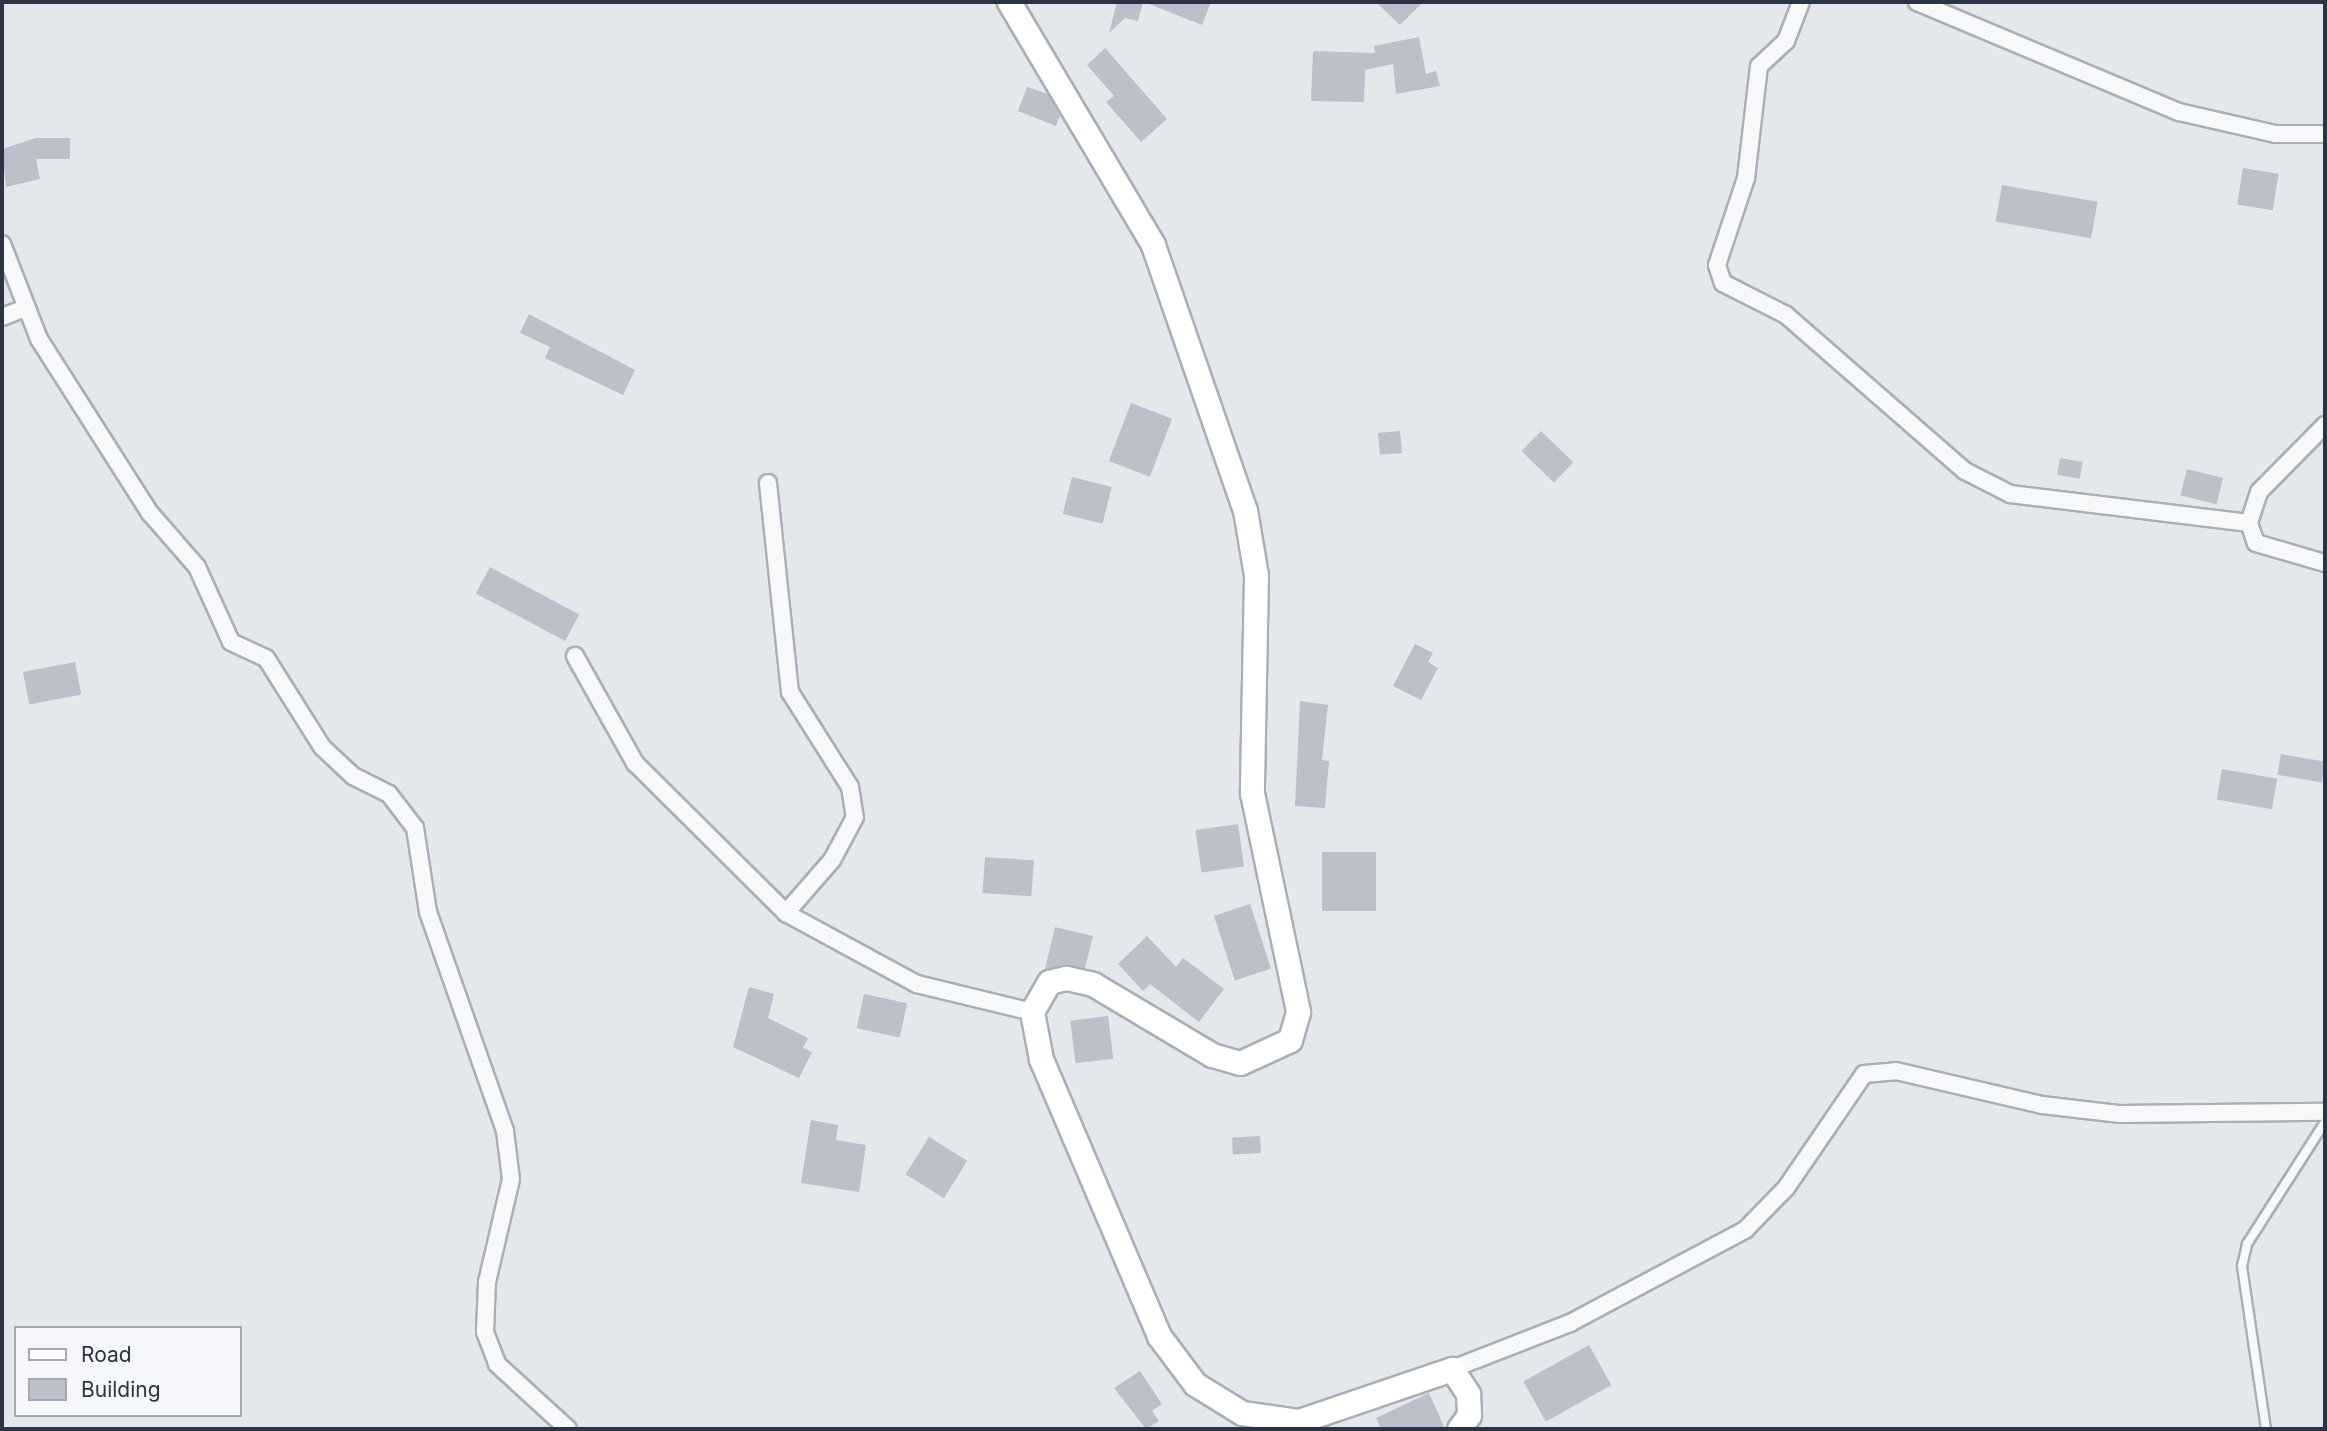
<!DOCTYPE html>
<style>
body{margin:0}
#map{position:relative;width:2327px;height:1431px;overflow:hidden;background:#e4e7ec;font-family:Inter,sans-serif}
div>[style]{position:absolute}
.building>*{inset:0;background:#bbc0ca;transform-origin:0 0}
.roads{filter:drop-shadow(2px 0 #a9aeb7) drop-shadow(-2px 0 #a9aeb7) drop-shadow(0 2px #a9aeb7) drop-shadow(0 -2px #a9aeb7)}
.lane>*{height:8px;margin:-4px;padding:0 4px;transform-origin:4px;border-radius:4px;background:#f7f8fa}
.street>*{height:16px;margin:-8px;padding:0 8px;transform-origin:8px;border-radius:8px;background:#f7f8fa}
.secondary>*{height:23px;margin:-11.5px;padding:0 11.5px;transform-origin:11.5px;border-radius:11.5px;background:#fff}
span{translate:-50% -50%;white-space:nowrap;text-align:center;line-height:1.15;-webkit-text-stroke:5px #f4f6f9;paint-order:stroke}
.frame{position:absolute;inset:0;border:4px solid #2b3445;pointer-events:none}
.legend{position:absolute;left:14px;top:1326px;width:228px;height:91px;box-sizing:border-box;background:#f4f6f9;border:2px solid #a4a8b1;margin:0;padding:9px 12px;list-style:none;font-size:21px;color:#2b3445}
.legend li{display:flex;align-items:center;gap:14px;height:35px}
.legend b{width:35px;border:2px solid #a4a8b1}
</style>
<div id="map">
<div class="building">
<i style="clip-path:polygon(1117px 2px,1143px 2px,1138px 21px,1125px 18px,1109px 33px)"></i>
<i style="clip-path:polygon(1144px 2px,1211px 2px,1202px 25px)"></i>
<i style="clip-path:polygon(1376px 2px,1423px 2px,1400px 25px)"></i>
<i style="clip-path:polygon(1419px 37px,1426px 74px,1436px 71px,1440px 86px,1396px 94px,1393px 64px,1365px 70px,1364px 102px,1311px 101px,1313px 51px,1375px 53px,1374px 46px)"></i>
<i style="clip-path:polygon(1105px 48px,1167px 119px,1141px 142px,1106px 102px,1114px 96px,1087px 65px)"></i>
<i style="clip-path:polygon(1027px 87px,1048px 94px,1060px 116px,1056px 126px,1018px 111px)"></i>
<i style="clip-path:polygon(36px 138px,70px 138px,70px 159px,36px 159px,40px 179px,6px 187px,2px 149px)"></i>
<i style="left:2243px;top:168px;width:36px;height:37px;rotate:9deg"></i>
<i style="left:2002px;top:185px;width:97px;height:37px;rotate:10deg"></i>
<i style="clip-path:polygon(529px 314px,635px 370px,623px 395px,545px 358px,550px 347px,520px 333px)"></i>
<i style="left:1131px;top:403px;width:44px;height:62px;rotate:21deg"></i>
<i style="left:1400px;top:431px;width:22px;height:22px;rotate:85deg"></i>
<i style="left:1541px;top:431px;width:45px;height:28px;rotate:44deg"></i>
<i style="left:2060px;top:458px;width:23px;height:17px;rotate:10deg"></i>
<i style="left:2187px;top:469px;width:37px;height:27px;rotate:14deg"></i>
<i style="left:1072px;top:477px;width:41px;height:38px;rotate:14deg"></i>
<i style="left:490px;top:567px;width:101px;height:30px;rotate:28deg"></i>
<i style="clip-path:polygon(1415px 644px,1433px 653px,1428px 662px,1438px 668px,1421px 700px,1393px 686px)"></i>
<i style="left:75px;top:662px;width:33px;height:53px;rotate:79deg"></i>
<i style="clip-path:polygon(1300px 701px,1328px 705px,1322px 760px,1329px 761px,1325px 808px,1295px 806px)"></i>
<i style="left:2281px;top:754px;width:45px;height:21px;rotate:10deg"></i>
<i style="left:2222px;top:769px;width:56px;height:31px;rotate:10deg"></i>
<i style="left:1238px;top:824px;width:43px;height:43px;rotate:82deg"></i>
<i style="left:1322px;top:852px;width:54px;height:59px"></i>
<i style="left:985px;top:857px;width:49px;height:36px;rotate:4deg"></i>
<i style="left:1250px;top:904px;width:68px;height:38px;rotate:72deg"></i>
<i style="clip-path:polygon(1055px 927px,1093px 936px,1085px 968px,1045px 969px)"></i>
<i style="clip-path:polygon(1147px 936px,1176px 967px,1183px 958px,1224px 989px,1199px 1022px,1150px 984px,1143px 991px,1118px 964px)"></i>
<i style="clip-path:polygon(749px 987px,774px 994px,768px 1018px,808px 1038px,803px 1048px,812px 1052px,799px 1078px,733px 1047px)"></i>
<i style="left:864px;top:994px;width:44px;height:35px;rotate:12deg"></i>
<i style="left:1108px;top:1016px;width:43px;height:38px;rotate:83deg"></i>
<i style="clip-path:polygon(811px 1120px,838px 1125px,836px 1140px,866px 1145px,859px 1192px,801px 1183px)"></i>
<i style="left:1260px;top:1136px;width:17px;height:28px;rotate:87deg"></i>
<i style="left:929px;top:1137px;width:45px;height:44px;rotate:32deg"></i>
<i style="left:1589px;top:1345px;width:46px;height:75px;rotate:61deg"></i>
<i style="clip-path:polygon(1140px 1371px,1162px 1404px,1152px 1411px,1159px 1421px,1146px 1429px,1114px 1388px)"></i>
<i style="clip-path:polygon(1429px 1393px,1445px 1429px,1381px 1429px,1376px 1418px)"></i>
</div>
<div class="roads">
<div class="lane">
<i style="left:2266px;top:1429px;width:165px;rotate:-98.4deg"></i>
<i style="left:2242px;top:1266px;width:23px;rotate:-77deg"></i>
<i style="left:2247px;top:1244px;width:145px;rotate:-57.4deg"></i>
</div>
<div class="street">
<i style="left:1801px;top:2px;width:42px;rotate:111deg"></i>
<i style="left:1786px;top:41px;width:37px;rotate:137deg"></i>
<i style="left:1759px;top:66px;width:113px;rotate:96.6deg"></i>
<i style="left:1746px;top:178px;width:92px;rotate:108.4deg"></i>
<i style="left:1717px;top:265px;width:19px;rotate:72deg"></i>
<i style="left:1723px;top:283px;width:71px;rotate:26.9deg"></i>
<i style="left:1786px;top:315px;width:237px;rotate:41.1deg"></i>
<i style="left:1965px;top:471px;width:51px;rotate:27.1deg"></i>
<i style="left:2010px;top:494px;width:241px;rotate:6.9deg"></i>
<i style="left:1917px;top:2px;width:284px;rotate:22.8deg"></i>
<i style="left:2179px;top:112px;width:99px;rotate:12.8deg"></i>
<i style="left:2276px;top:134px;width:49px"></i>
<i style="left:2px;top:244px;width:102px;rotate:68.7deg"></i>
<i style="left:39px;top:339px;width:206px;rotate:57.5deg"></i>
<i style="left:150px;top:513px;width:72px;rotate:49deg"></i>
<i style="left:197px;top:567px;width:82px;rotate:65.6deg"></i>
<i style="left:231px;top:642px;width:38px;rotate:25deg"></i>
<i style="left:266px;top:658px;width:105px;rotate:57.8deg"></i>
<i style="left:322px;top:747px;width:42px;rotate:43.1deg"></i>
<i style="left:353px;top:776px;width:40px;rotate:26.6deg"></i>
<i style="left:389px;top:794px;width:43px;rotate:52.6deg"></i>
<i style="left:415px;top:828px;width:85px;rotate:81.2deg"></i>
<i style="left:428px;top:912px;width:232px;rotate:70.6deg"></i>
<i style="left:505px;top:1131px;width:48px;rotate:82.9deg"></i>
<i style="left:511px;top:1179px;width:106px;rotate:103.1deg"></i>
<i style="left:487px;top:1282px;width:50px;rotate:92.3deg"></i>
<i style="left:485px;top:1332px;width:34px;rotate:69deg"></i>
<i style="left:497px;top:1364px;width:96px;rotate:42.5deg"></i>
<i style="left:2px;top:317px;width:22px;rotate:-21deg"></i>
<i style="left:2325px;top:425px;width:94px;rotate:134.6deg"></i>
<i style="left:2259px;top:492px;width:33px;rotate:108deg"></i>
<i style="left:2249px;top:523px;width:21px;rotate:71deg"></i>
<i style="left:2256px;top:543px;width:72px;rotate:16.2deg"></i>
<i style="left:768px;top:483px;width:210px;rotate:84deg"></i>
<i style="left:790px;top:692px;width:112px;rotate:57.7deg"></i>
<i style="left:850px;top:787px;width:30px;rotate:81deg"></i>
<i style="left:855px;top:817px;width:49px;rotate:118.1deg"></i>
<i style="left:832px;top:860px;width:70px;rotate:131deg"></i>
<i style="left:575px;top:656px;width:123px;rotate:60.7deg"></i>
<i style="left:635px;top:763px;width:213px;rotate:44.8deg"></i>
<i style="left:786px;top:913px;width:149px;rotate:28.5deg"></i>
<i style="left:917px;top:984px;width:118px;rotate:13.7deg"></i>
<i style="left:1452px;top:1369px;width:127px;rotate:-21.3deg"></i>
<i style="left:1570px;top:1323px;width:198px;rotate:-28deg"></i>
<i style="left:1745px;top:1230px;width:59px;rotate:-45.7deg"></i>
<i style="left:1786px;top:1188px;width:138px;rotate:-55.6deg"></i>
<i style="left:1864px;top:1074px;width:32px;rotate:-5deg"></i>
<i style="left:1896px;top:1071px;width:150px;rotate:13.1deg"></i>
<i style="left:2042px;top:1105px;width:79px;rotate:6.6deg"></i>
<i style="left:2120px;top:1114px;width:205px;rotate:-0.6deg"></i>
</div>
<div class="secondary">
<i style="left:1009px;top:2px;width:282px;rotate:59.3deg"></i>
<i style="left:1153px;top:245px;width:281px;rotate:70.9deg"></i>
<i style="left:1245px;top:510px;width:66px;rotate:80.4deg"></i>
<i style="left:1256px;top:575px;width:218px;rotate:91.1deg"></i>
<i style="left:1252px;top:793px;width:224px;rotate:78.1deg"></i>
<i style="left:1298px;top:1012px;width:29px;rotate:106deg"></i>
<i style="left:1290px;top:1040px;width:55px;rotate:155.3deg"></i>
<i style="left:1240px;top:1063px;width:29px;rotate:-164deg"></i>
<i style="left:1212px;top:1055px;width:139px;rotate:-149.2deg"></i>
<i style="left:1093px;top:984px;width:28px;rotate:-167deg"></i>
<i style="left:1066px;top:978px;width:17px;rotate:167deg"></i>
<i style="left:1049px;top:982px;width:34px;rotate:120deg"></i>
<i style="left:1032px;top:1012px;width:48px;rotate:79.2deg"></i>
<i style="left:1041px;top:1059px;width:301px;rotate:66.9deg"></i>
<i style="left:1159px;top:1336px;width:60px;rotate:53.1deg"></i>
<i style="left:1195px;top:1384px;width:55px;rotate:31.7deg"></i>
<i style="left:1242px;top:1413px;width:58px;rotate:8deg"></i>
<i style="left:1299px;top:1421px;width:162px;rotate:-18.8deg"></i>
<i style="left:1452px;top:1369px;width:30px;rotate:57deg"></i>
<i style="left:1468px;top:1394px;width:21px;rotate:87deg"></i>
<i style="left:1469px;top:1415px;width:17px;rotate:126deg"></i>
</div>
</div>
<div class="frame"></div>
<ul class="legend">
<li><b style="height:9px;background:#fff"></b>Road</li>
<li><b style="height:19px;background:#bbc0ca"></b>Building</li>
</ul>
</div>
